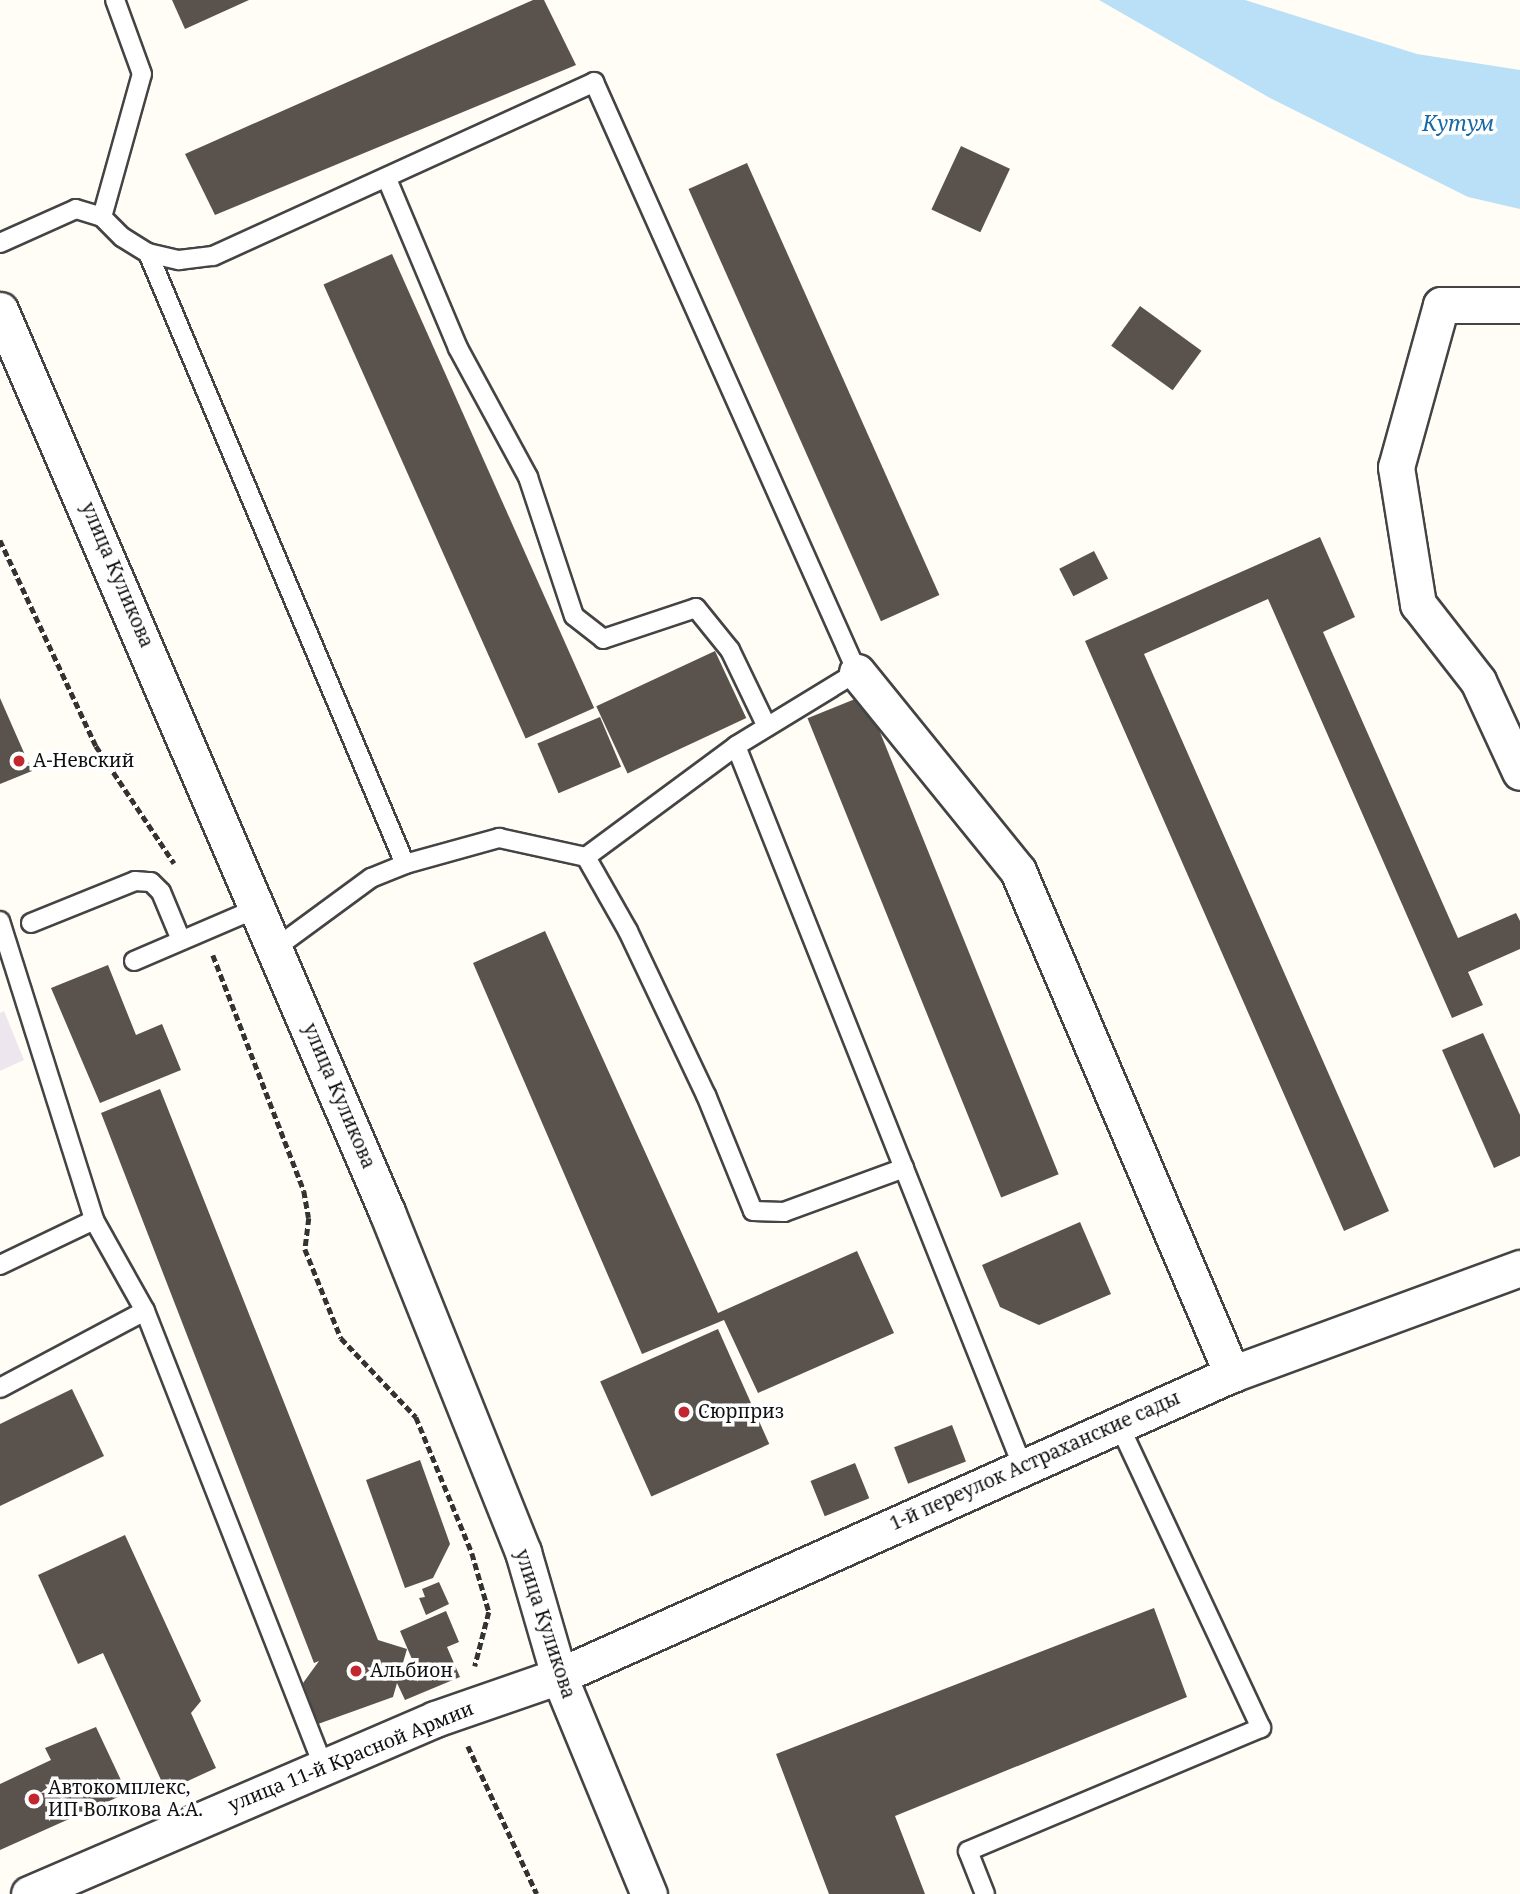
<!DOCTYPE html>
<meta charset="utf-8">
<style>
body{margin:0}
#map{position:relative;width:1520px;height:1894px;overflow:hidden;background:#fffdf5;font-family:"Noto Serif",serif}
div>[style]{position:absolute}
.industrial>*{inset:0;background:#eee6ef}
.water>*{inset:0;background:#b9e0f7}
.building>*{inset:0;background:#5a524d;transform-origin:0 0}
.path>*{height:4.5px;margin-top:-2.25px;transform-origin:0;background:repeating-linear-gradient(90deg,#333 0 7px,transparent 0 10.5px)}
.roads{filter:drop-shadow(2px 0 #444) drop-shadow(-2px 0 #444) drop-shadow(0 2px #444) drop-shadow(0 -2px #444)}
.service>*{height:18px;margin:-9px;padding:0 9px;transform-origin:9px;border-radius:9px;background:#fff}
.minor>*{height:35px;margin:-17.5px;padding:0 17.5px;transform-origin:17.5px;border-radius:17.5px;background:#fff}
.dots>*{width:19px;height:19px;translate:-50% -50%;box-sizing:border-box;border:4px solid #fff;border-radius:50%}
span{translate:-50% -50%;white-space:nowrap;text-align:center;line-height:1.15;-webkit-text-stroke:7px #fff;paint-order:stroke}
.street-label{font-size:19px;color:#111}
.poi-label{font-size:19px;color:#111}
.left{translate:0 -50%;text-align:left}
.water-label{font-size:21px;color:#1768a6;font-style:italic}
</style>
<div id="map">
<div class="industrial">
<i style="clip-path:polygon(4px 1011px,24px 1060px,0 1071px,0 1013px)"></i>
</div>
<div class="water">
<i style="clip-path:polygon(1099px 0,1245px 0,1417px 54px,1520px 70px,1520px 209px,1468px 197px,1270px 98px)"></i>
</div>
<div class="building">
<i style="clip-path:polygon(172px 0,249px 0,185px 29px)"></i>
<i style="clip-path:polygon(533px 0,544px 0,576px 65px,215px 215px,185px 154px)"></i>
<i style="left:961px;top:146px;width:54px;height:70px;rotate:25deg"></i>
<i style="left:747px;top:163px;width:473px;height:64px;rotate:66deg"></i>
<i style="left:392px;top:254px;width:497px;height:75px;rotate:66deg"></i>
<i style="left:1140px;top:306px;width:76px;height:49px;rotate:36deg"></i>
<i style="clip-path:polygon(1320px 537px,1355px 617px,1323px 632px,1458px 938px,1516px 913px,1520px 921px,1520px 949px,1468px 972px,1483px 1005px,1452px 1018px,1268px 599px,1144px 654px,1389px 1211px,1344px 1231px,1085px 641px)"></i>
<i style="left:1094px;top:551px;width:31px;height:39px;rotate:63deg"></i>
<i style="left:715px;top:651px;width:74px;height:131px;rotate:65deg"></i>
<i style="left:865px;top:695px;width:517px;height:62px;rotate:68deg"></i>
<i style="clip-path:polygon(0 698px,32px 771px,0 784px)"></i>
<i style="left:600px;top:717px;width:54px;height:68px;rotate:67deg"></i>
<i style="clip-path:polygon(545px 931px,718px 1313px,857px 1251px,894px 1333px,758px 1393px,724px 1320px,642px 1354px,473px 963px)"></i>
<i style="clip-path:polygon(108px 965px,136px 1035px,162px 1024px,181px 1070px,100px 1103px,51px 988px)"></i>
<i style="clip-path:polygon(1483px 1033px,1520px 1115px,1520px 1156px,1494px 1168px,1442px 1050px)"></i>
<i style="clip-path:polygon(160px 1089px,378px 1640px,407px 1649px,398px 1680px,417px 1671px,400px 1631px,446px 1611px,459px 1642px,447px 1647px,460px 1677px,405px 1700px,397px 1683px,393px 1697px,318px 1724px,303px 1683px,319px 1661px,314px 1663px,101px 1113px)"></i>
<i style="clip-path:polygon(1080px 1222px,1111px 1294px,1039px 1325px,1000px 1307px,982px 1265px)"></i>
<i style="left:718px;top:1329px;width:126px;height:129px;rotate:66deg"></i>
<i style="clip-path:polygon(72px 1389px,104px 1456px,0 1506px,0 1424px)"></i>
<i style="left:952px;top:1425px;width:39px;height:62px;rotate:69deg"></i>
<i style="clip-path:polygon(420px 1460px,450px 1544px,433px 1578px,405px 1588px,366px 1480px)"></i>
<i style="left:855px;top:1463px;width:38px;height:48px;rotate:68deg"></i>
<i style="clip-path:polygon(125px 1535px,201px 1701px,191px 1713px,216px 1768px,166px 1791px,103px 1653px,78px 1664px,38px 1575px)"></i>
<i style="clip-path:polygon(439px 1582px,449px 1604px,426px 1615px,419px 1598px,425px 1597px,422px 1589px)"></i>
<i style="clip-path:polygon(1154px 1608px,1187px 1697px,895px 1816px,925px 1894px,829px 1894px,776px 1754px)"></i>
<i style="clip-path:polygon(96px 1727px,127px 1793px,0 1850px,0 1784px,51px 1760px,45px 1748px)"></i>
</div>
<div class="path">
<i style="left:0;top:540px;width:227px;rotate:65deg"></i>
<i style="left:96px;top:746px;width:141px;rotate:56.3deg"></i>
<i style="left:213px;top:955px;width:253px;rotate:68.9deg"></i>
<i style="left:304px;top:1191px;width:27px;rotate:80deg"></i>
<i style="left:309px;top:1218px;width:31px;rotate:97deg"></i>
<i style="left:305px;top:1249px;width:96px;rotate:68deg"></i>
<i style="left:341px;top:1338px;width:109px;rotate:46.5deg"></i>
<i style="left:416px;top:1417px;width:147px;rotate:67.6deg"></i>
<i style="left:472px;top:1553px;width:61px;rotate:73.9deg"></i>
<i style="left:489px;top:1612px;width:56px;rotate:104.5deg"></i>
<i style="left:468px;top:1746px;width:163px;rotate:65deg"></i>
</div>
<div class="roads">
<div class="service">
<i style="left:387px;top:179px;width:183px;rotate:67.2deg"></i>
<i style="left:458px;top:348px;width:147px;rotate:61.5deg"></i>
<i style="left:528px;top:477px;width:146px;rotate:71.7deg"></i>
<i style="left:574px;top:616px;width:37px;rotate:38deg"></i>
<i style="left:603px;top:639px;width:98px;rotate:-18.4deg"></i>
<i style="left:696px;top:608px;width:54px;rotate:51deg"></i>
<i style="left:730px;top:650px;width:85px;rotate:64.3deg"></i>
<i style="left:102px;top:217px;width:148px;rotate:-74.4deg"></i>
<i style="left:142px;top:74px;width:79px;rotate:-110deg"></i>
<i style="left:0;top:243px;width:83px;rotate:-24.1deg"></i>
<i style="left:76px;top:209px;width:27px;rotate:17deg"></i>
<i style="left:102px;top:217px;width:28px;rotate:45deg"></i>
<i style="left:122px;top:237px;width:31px;rotate:32deg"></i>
<i style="left:148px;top:253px;width:32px;rotate:13deg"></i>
<i style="left:179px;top:260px;width:34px;rotate:-7deg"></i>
<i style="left:213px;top:256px;width:419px;rotate:-24.5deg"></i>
<i style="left:594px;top:82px;width:646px;rotate:65.97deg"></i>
<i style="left:857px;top:672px;width:142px;rotate:148.6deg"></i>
<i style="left:736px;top:746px;width:774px;rotate:68.31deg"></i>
<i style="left:148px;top:253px;width:663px;rotate:67.19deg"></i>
<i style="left:586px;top:857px;width:187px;rotate:-36.5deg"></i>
<i style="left:0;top:921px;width:313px;rotate:72.5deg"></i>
<i style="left:94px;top:1220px;width:104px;rotate:60.7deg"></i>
<i style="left:145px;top:1311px;width:489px;rotate:68.6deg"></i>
<i style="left:31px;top:923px;width:112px;rotate:-22deg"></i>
<i style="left:135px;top:881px;width:16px;rotate:4deg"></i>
<i style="left:151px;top:882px;width:14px;rotate:45deg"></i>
<i style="left:161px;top:892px;width:52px;rotate:67.4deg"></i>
<i style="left:277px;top:947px;width:117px;rotate:-36.3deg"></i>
<i style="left:371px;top:878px;width:37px;rotate:-22deg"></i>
<i style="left:405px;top:864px;width:98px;rotate:-15.5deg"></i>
<i style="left:499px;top:838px;width:89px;rotate:12.3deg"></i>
<i style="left:586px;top:857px;width:85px;rotate:60.4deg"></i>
<i style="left:628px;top:931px;width:182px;rotate:64.6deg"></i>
<i style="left:706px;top:1095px;width:125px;rotate:67.9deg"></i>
<i style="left:753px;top:1211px;width:31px;rotate:2deg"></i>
<i style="left:784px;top:1212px;width:128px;rotate:-20.1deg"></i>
<i style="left:134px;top:961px;width:137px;rotate:-23.2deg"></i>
<i style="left:0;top:1265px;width:104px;rotate:-25.6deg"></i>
<i style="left:0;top:1388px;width:164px;rotate:-28deg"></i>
<i style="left:985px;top:1894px;width:46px;rotate:-111.6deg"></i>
<i style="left:968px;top:1851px;width:318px;rotate:-22.8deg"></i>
<i style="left:1261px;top:1728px;width:337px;rotate:-115.1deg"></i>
</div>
<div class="minor">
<i style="left:1520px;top:305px;width:79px;rotate:180deg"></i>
<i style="left:1441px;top:305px;width:168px;rotate:105.5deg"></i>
<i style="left:1396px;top:467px;width:139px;rotate:80.9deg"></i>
<i style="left:1418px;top:604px;width:98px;rotate:52.1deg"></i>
<i style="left:1478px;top:681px;width:100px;rotate:65.2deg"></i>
<i style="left:0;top:310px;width:982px;rotate:66.78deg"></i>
<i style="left:387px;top:1212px;width:366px;rotate:68.2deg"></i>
<i style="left:523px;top:1552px;width:129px;rotate:73.8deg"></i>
<i style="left:559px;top:1676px;width:236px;rotate:67.6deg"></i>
<i style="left:857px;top:672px;width:256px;rotate:51deg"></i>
<i style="left:1018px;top:871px;width:547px;rotate:66.95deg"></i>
<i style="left:29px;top:1894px;width:442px;rotate:-23.3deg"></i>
<i style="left:435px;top:1719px;width:131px;rotate:-19.1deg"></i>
<i style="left:559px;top:1676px;width:738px;rotate:-24.17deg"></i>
<i style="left:1232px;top:1374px;width:307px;rotate:-20.2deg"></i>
</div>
</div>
<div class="dots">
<i style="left:19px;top:761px;background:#c4262e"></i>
<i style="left:684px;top:1412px;background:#c4262e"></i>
<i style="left:356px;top:1671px;background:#c4262e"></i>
<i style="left:34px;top:1799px;background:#c4262e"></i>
</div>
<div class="street-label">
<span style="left:117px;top:575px;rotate:67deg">улица Куликова</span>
<span style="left:339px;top:1096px;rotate:67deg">улица Куликова</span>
<span style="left:1035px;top:1461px;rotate:-24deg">1-й переулок Астраханские сады</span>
<span style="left:545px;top:1624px;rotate:72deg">улица Куликова</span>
<span style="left:351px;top:1757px;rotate:-22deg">улица 11-й Красной Армии</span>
</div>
<div class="poi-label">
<span class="left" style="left:33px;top:761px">А-Невский</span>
<span class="left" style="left:698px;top:1412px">Сюрприз</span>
<span class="left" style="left:370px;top:1671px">Альбион</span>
<span class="left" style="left:48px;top:1799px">Автокомплекс,<br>ИП Волкова А.А.</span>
</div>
<div class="water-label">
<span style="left:1458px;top:123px">Кутум</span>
</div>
</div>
